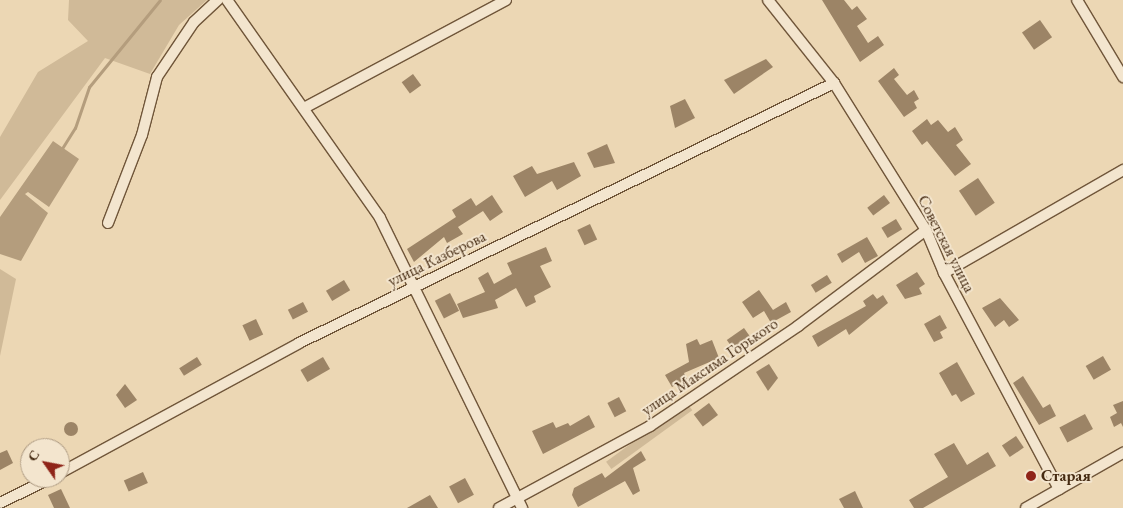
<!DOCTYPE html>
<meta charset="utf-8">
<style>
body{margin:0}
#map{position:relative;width:1123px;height:508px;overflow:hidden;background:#ecd7b4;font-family:"EB Garamond",serif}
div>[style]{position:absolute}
.green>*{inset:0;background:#d0ba98;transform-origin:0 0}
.water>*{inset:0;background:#b49d7d}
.stream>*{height:3px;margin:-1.5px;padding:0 1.5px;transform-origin:1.5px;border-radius:1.5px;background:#b49d7d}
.building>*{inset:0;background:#9c8466;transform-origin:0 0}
.round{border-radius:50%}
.roads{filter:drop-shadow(1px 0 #70563a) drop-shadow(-1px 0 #70563a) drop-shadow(0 1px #70563a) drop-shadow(0 -1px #70563a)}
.street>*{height:10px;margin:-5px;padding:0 5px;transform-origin:5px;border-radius:5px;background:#f3e5ce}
.dots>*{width:14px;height:14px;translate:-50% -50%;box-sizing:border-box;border:2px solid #f3e5ce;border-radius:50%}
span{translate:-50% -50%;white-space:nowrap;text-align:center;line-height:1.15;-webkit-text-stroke:4px #f3e5ce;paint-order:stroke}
.street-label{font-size:16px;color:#462b12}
.poi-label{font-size:16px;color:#462b12;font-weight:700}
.left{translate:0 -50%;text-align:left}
.north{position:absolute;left:20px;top:438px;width:50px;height:50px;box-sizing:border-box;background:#f3e5ce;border:1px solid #ae9b83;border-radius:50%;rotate:303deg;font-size:14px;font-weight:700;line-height:20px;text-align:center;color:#462b12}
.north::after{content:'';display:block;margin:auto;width:18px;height:22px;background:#8f2418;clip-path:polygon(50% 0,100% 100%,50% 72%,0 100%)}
</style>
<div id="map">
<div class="green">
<i style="clip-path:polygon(69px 0,207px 0,179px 25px,150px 74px,105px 58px,0 200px,0 137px,38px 72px,88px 41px,68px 20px)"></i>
<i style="clip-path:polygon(0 269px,16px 279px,0 356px)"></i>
<i style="left:687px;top:403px;width:9px;height:100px;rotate:54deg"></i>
</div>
<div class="water">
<i style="clip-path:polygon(53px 141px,79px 159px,49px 207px,28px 192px,25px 194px,48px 213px,21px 261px,0 254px,0 217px)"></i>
</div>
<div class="stream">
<i style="left:61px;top:150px;width:26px;rotate:-58deg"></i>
<i style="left:75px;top:128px;width:43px;rotate:-71.1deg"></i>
<i style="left:89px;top:87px;width:112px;rotate:-50.8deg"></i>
</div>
<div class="building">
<i style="clip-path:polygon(822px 0,844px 0,852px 10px,857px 6px,867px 19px,857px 26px,868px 43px,878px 36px,884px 45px,860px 62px)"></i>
<i style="left:1040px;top:20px;width:21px;height:22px;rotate:55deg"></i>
<i style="clip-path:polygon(766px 59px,773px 67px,734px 94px,724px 80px)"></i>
<i style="clip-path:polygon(894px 68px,899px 75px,894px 79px,907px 95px,914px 90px,919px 99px,914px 102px,917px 108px,904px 117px,878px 81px)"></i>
<i style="left:413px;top:74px;width:14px;height:14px;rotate:54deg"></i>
<i style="clip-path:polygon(685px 99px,695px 118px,675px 128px,670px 106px)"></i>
<i style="clip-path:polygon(927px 119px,931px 125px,938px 120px,948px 132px,955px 127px,963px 140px,956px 145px,971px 164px,955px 176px,927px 141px,922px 145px,912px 131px)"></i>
<i style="clip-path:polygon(607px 144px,615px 163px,594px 168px,587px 153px)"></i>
<i style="clip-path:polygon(574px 162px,581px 176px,557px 190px,552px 181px,525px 197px,513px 176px,532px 166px,537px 174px)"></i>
<i style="left:978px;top:178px;width:30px;height:23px;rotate:56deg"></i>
<i style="clip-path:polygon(492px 195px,503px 212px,490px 221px,483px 211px,458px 227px,463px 234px,447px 243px,444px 237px,414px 262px,407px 249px,456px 217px,452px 210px,471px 198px,476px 206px)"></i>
<i style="left:884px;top:195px;width:10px;height:21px;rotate:53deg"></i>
<i style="left:896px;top:219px;width:12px;height:17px;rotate:59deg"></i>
<i style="left:590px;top:224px;width:17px;height:14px;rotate:65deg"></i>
<i style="clip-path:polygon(867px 237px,878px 256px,865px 263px,859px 252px,842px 263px,837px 254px)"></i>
<i style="clip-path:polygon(546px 247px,552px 261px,540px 266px,551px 287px,534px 296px,536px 302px,526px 307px,516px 288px,495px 300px,498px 308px,463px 318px,457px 304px,485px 292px,478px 278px,488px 272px,494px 284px,512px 274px,507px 263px)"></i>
<i style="clip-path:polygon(917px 272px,925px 284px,919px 288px,922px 294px,905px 299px,896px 285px)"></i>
<i style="left:827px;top:275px;width:9px;height:19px;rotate:58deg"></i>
<i style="left:344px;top:280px;width:12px;height:21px;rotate:59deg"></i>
<i style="clip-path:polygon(759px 290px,773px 310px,786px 302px,791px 312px,771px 323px,764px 311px,753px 318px,742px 302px)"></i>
<i style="left:450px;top:293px;width:20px;height:17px;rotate:63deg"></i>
<i style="clip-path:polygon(873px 294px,877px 299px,883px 295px,888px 303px,849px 335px,846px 329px,818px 347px,812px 336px,866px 306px,863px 301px)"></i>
<i style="clip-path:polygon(1000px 298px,1019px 320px,1009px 327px,1004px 320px,995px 327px,982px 308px)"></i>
<i style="left:303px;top:302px;width:11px;height:17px;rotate:63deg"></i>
<i style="clip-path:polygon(940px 315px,947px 328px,940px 332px,943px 338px,934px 342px,924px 324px)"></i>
<i style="left:256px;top:319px;width:17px;height:15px;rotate:65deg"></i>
<i style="left:744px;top:328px;width:12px;height:21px;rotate:55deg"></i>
<i style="clip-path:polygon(697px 339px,700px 345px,712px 340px,719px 358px,684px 373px,687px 379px,672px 387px,665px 375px,689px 362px,686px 344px)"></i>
<i style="left:1103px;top:356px;width:16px;height:20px;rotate:60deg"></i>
<i style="left:197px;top:357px;width:9px;height:21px;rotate:58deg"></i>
<i style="left:323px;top:357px;width:14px;height:26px;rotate:60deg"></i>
<i style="clip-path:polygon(957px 362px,975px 394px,961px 402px,956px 394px,952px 396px,939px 373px)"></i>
<i style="clip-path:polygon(769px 364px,778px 378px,768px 391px,756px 372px)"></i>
<i style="clip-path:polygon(1023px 376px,1043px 408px,1050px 404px,1056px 416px,1039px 425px,1013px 383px)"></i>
<i style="clip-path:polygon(125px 384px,137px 400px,125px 408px,116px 395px)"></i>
<i style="left:619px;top:397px;width:16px;height:13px;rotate:63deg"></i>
<i style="clip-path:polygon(1123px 401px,1123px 427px,1121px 423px,1114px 427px,1110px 417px,1117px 413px,1113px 405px)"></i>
<i style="left:709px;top:403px;width:15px;height:19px;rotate:53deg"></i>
<i style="left:1085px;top:414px;width:17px;height:29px;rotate:62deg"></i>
<i style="clip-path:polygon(589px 415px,595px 427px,543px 454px,532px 431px,553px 422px,556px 428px,568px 423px,570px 426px)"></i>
<i class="round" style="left:64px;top:422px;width:14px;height:14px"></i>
<i style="left:1016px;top:436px;width:14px;height:17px;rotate:56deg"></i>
<i style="clip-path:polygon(954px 443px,967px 465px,988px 452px,996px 466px,923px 508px,914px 508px,909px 500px,948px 477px,934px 454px)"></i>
<i style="clip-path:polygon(7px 450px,13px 463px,0 470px,0 453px)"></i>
<i style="clip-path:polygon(641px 451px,646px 460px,633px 468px,640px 491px,633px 495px,625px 481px,578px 507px,572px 495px,574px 488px,602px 473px,605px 478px)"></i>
<i style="left:143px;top:472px;width:12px;height:21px;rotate:66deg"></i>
<i style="left:465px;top:478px;width:19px;height:18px;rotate:62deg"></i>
<i style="clip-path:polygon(61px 489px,70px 508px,54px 508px,48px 495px)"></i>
<i style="clip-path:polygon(855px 491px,863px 508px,844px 508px,839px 499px)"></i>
<i style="clip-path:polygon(430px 495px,438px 508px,407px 508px)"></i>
</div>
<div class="roads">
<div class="street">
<i style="left:227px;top:0;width:266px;rotate:54.9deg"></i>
<i style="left:380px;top:218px;width:323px;rotate:63.9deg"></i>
<i style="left:768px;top:0;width:106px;rotate:51.5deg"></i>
<i style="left:834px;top:83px;width:173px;rotate:58deg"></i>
<i style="left:926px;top:230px;width:47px;rotate:67.3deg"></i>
<i style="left:944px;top:273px;width:245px;rotate:62deg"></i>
<i style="left:1077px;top:0;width:90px;rotate:59.1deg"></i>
<i style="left:304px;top:108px;width:229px;rotate:-28.1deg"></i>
<i style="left:108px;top:223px;width:94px;rotate:-68.9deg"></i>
<i style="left:142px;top:135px;width:60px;rotate:-75.5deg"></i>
<i style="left:157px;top:77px;width:66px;rotate:-56.1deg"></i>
<i style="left:194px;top:22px;width:33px;rotate:-43deg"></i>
<i style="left:944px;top:273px;width:207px;rotate:-29.9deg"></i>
<i style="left:60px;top:473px;width:272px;rotate:-28.5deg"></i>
<i style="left:299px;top:343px;width:595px;rotate:-25.92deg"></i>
<i style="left:0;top:503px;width:57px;rotate:-26.1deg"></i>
<i style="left:499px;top:508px;width:172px;rotate:-28.5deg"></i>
<i style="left:650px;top:426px;width:179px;rotate:-34deg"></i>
<i style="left:798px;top:326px;width:160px;rotate:-36.9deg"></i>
<i style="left:1026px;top:508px;width:112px;rotate:-29.6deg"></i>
</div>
</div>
<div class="dots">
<i style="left:1031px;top:476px;background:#8f2418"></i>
</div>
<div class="street-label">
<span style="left:946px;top:244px;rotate:63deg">Советская улица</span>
<span style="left:437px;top:259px;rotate:-26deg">улица Казберова</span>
<span style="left:710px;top:367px;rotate:-34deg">улица Максима Горького</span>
</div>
<div class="poi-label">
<span class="left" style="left:1041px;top:476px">Старая</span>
</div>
<div class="north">С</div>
</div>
